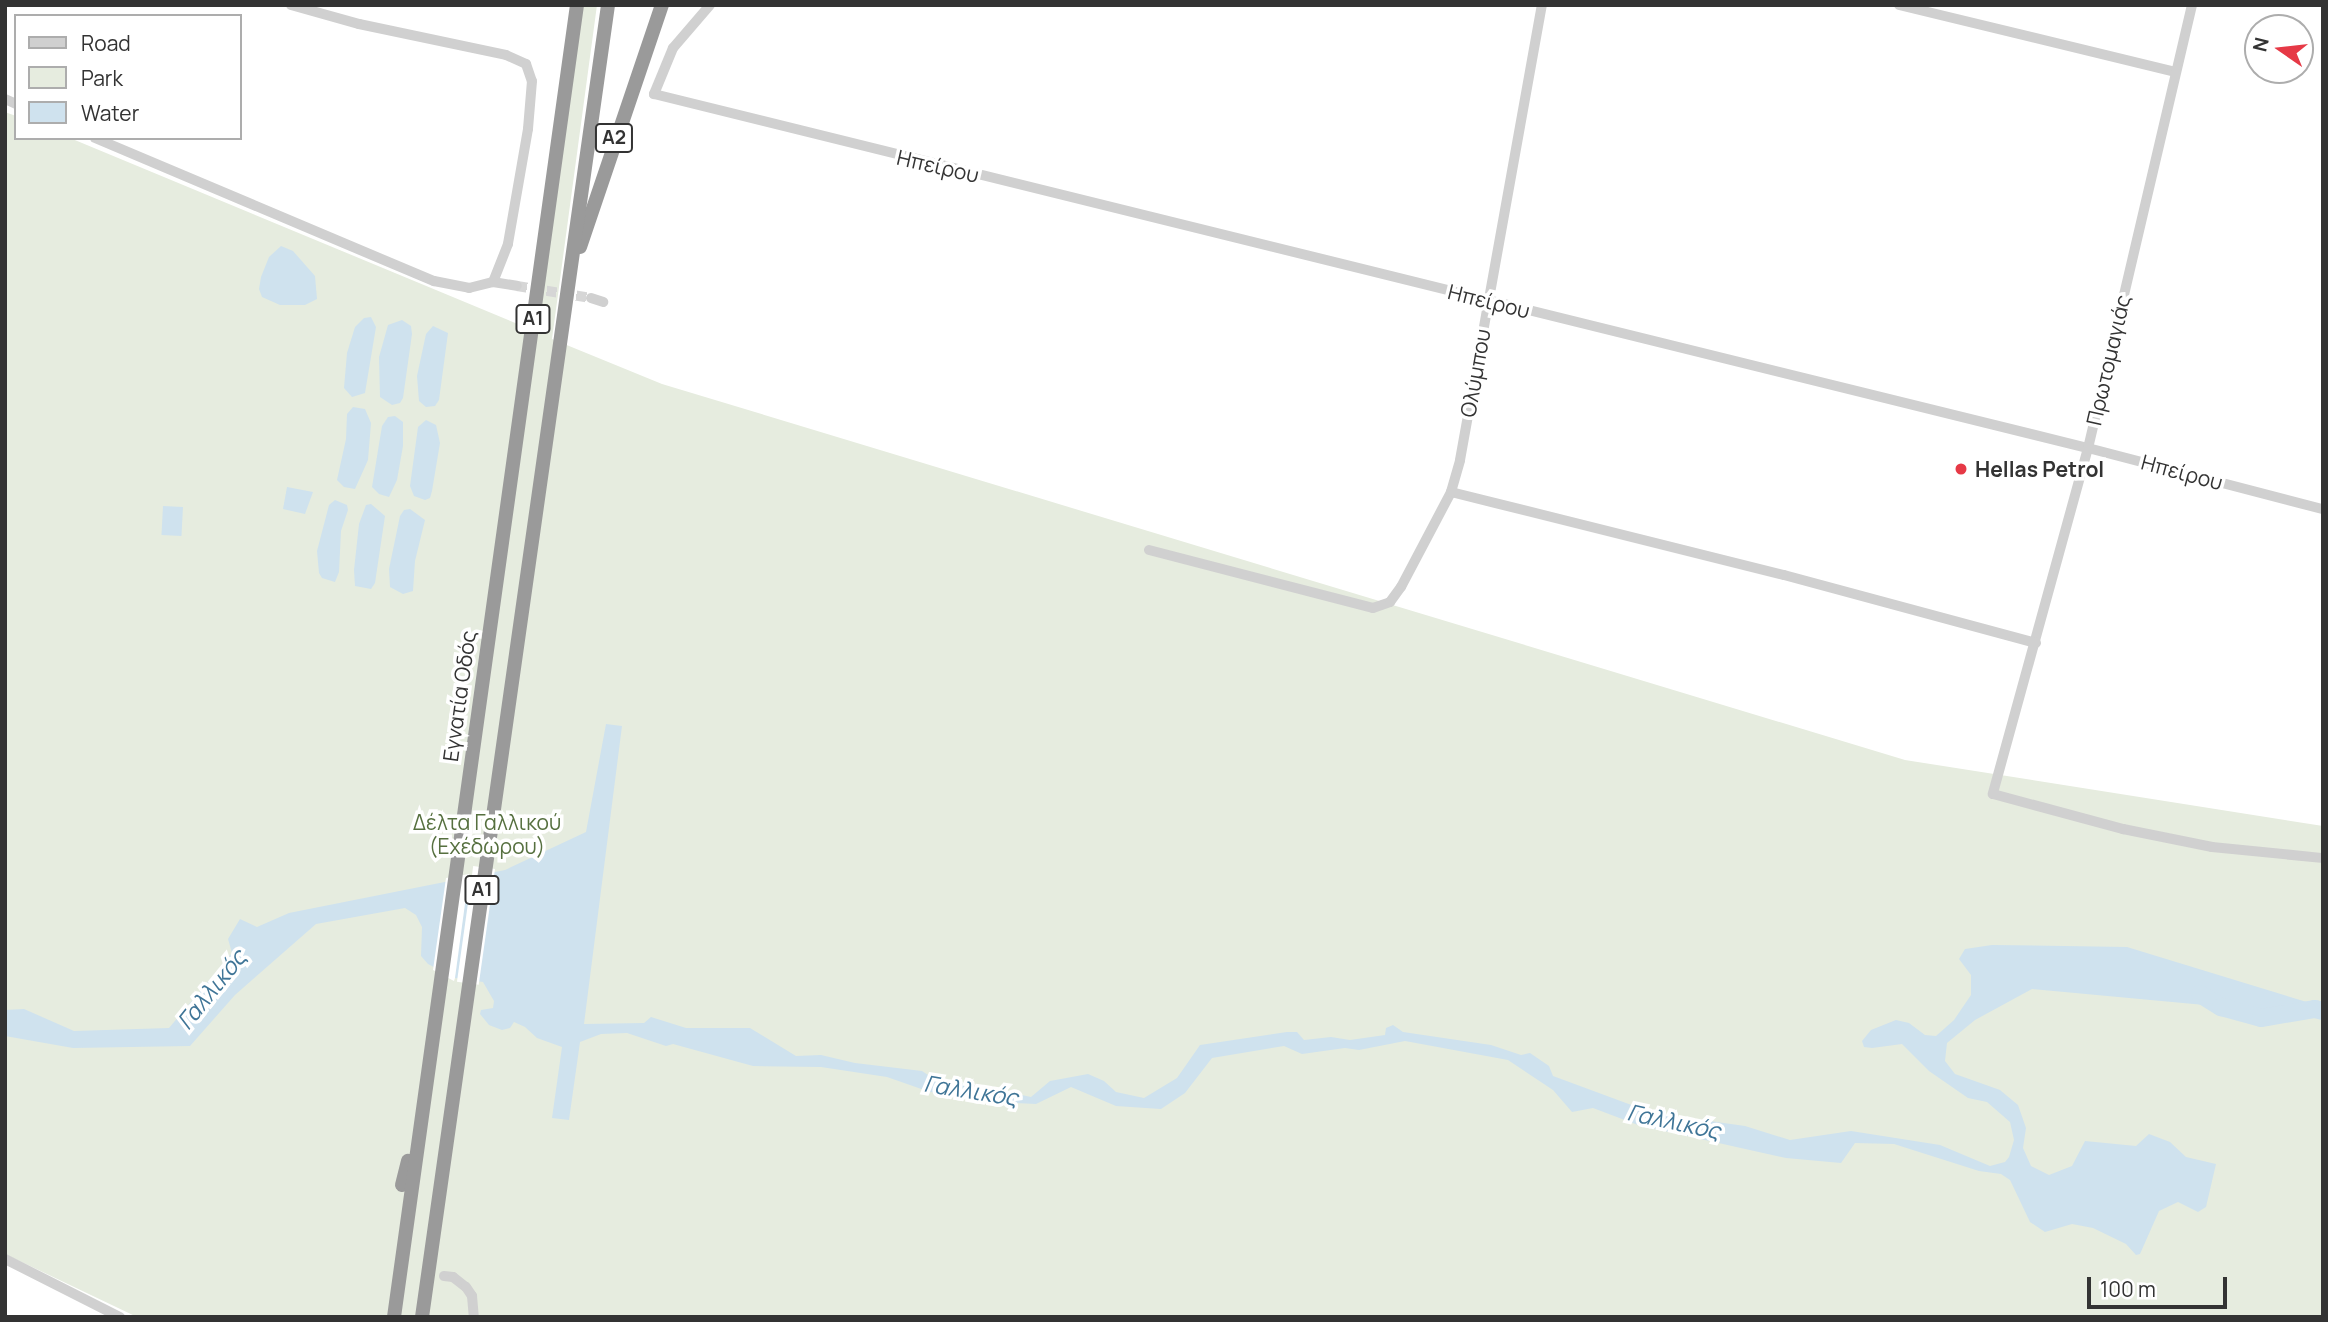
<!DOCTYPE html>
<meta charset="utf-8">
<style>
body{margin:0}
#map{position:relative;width:2328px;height:1322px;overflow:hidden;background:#fff;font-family:Manrope,sans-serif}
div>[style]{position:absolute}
.green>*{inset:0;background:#e6ecdf}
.water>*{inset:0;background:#cfe2ee;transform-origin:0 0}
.pier>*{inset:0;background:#fff;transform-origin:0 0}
.river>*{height:18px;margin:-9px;padding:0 9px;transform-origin:9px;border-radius:9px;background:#cfe2ee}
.minor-tunnel>*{height:10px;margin-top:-5px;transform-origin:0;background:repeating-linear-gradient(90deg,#d6d6d6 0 10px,transparent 0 15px)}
.minor>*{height:10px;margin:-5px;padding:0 5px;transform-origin:5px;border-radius:5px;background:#d0d0d0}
.highway>*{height:14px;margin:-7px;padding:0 7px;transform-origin:7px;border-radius:7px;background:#9a9a9a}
.dots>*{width:19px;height:19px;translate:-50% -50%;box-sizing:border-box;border:4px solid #fff;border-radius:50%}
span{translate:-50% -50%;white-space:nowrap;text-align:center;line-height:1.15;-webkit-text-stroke:7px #fff;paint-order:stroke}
.shield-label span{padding:2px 5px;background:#fff;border:2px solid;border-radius:5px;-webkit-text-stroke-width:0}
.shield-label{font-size:19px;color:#333;font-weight:700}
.street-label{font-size:21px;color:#333}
.poi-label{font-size:21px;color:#333;font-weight:700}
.left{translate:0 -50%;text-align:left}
.park-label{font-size:21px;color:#56703f}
.water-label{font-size:23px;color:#3f7597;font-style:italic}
.frame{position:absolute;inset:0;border:7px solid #333;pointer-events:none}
.legend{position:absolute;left:14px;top:14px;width:228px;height:126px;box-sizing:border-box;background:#fff;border:2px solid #adadad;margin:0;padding:9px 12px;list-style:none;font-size:21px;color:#333}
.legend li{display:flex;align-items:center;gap:14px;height:35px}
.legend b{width:35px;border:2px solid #adadad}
.north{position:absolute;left:2244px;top:14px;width:70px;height:70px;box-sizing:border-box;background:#fff;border:2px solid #adadad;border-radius:50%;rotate:284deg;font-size:19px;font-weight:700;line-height:28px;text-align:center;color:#333}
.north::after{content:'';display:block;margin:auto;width:24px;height:32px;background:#e63946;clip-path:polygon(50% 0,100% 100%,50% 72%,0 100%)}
.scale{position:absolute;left:2087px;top:1277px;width:140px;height:32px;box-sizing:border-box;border:4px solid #333;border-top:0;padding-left:9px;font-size:21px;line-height:24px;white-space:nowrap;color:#333;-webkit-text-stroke:5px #fff;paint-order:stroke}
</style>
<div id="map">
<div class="green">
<i style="clip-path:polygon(583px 5px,597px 5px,552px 339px,662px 384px,1905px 760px,2323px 826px,2323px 1317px,137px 1317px,5px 1254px,5px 112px,16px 116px,16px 138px,70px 138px,537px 332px)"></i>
</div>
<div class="water">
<i style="clip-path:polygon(281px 246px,293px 251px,315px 276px,317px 299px,305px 305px,280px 305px,262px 297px,259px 289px,261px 277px,269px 257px)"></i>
<i style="clip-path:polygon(371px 317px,376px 327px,365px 393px,352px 397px,344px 388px,347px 353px,355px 327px,364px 318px)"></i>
<i style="clip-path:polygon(402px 320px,411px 326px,412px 334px,403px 398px,400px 403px,392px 405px,380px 397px,379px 357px,388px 325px)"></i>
<i style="clip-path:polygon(433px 326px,448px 333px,439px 400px,435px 406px,426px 407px,419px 401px,417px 376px,426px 334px)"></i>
<i style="clip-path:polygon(353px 407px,365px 409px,371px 423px,368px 460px,355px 489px,344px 487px,337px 480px,346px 439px,347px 414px)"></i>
<i style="clip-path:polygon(395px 416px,403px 422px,403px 446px,397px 480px,389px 497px,379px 494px,372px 487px,382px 426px,388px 417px)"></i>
<i style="clip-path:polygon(426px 420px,436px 425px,440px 443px,432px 491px,430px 498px,425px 500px,414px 496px,410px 486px,418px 427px)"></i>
<i style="clip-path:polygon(287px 487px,313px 492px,305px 514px,283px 509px)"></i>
<i style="clip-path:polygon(335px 500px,347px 505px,348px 510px,341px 531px,339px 572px,335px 582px,322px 578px,319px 573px,317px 551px,329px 505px)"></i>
<i style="clip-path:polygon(371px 504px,385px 516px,375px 583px,371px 589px,355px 586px,354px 570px,359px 524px,366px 505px)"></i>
<i style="left:163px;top:506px;width:20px;height:29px;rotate:3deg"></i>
<i style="clip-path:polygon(410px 509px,425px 520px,415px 561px,413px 591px,403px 594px,390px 587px,389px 569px,400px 516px,404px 510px)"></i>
<i style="clip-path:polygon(606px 724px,622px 726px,584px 1024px,644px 1023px,651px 1017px,686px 1028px,750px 1028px,796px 1056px,821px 1055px,855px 1063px,922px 1071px,940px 1083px,970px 1084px,1031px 1097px,1050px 1081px,1088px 1074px,1104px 1081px,1116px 1092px,1144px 1098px,1177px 1078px,1200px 1045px,1287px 1032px,1297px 1032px,1304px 1040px,1331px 1037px,1350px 1040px,1385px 1035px,1386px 1028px,1393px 1025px,1403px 1032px,1491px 1045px,1521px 1055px,1530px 1053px,1549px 1066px,1553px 1076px,1653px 1113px,1745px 1126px,1790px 1140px,1851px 1131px,1940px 1145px,1990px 1166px,2005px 1162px,2009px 1157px,2014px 1140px,2010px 1122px,1987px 1102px,1968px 1098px,1929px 1071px,1902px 1044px,1872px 1048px,1864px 1047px,1862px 1041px,1871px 1030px,1896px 1020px,1909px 1023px,1925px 1035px,1936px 1036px,1954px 1020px,1971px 995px,1971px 975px,1959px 959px,1965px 949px,1992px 945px,2127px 947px,2323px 1007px,2323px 1016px,2032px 989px,1975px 1020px,1947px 1043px,1945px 1061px,1955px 1074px,2000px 1090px,2018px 1105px,2026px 1128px,2023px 1148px,2031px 1166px,2049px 1175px,2072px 1166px,2085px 1141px,2136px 1146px,2149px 1134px,2170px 1142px,2186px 1157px,2216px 1164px,2206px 1207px,2198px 1212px,2178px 1202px,2159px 1211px,2140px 1254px,2136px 1255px,2126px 1244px,2093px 1228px,2072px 1224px,2045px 1232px,2030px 1222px,2010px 1180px,2001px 1174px,1979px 1171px,1894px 1144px,1855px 1143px,1841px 1163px,1786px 1158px,1638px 1125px,1593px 1108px,1572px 1112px,1553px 1090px,1508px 1060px,1405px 1041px,1359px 1050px,1345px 1048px,1302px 1054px,1284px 1046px,1212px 1058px,1185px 1093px,1161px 1109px,1116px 1106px,1071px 1087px,1036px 1104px,981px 1101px,956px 1094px,930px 1092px,887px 1077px,821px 1067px,753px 1066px,673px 1044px,666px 1046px,627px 1033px,601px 1034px,580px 1042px,569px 1120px,552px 1118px,562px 1047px,537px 1038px,525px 1027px,514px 1022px,510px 1028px,502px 1030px,489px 1025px,480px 1014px,481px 1010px,493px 1008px,494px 1001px,483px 982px,455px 978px,428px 964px,421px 956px,422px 927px,416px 915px,405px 908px,316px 924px,235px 995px,190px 1046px,73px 1048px,5px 1036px,5px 1010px,24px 1009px,74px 1031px,169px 1028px,232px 953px,228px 939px,240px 919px,257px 927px,289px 913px,505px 870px,586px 832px)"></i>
</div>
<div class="pier">
<i style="left:495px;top:869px;width:117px;height:22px;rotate:98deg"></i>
<i style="clip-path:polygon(469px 874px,455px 978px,454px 981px,433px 970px,446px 878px)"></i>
</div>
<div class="river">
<i style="left:2200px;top:994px;width:25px;rotate:32deg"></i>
<i style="left:2221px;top:1007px;width:41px;rotate:15.4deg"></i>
<i style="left:2261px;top:1018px;width:55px;rotate:-9.5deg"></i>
<i style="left:2315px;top:1009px;width:8px;rotate:14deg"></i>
</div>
<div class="minor-tunnel">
<i style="left:517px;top:286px;width:75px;rotate:9.2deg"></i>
</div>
<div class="minor">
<i style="left:291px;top:5px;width:71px;rotate:15.6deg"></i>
<i style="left:359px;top:24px;width:150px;rotate:11.9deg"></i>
<i style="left:506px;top:55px;width:22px;rotate:24deg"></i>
<i style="left:526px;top:64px;width:18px;rotate:71deg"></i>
<i style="left:532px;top:81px;width:48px;rotate:94.8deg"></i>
<i style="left:528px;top:129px;width:117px;rotate:99.9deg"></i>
<i style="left:508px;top:244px;width:41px;rotate:111.5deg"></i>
<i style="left:710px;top:5px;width:57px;rotate:130.7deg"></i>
<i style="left:673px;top:48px;width:50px;rotate:112.4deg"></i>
<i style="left:654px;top:94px;width:1477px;rotate:13.87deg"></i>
<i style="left:2088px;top:448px;width:243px;rotate:14.6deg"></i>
<i style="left:1899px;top:5px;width:284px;rotate:13.6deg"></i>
<i style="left:2192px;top:5px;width:455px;rotate:103.2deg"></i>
<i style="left:2088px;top:448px;width:359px;rotate:105.4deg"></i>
<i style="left:1993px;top:794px;width:135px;rotate:15.1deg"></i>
<i style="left:2123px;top:829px;width:91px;rotate:11.4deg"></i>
<i style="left:2212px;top:847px;width:112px;rotate:5.7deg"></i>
<i style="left:5px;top:99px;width:12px;rotate:24deg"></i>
<i style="left:95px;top:138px;width:368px;rotate:22.9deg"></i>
<i style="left:434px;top:281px;width:36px;rotate:11deg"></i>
<i style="left:469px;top:288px;width:25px;rotate:-14deg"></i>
<i style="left:493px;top:282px;width:24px;rotate:9deg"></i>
<i style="left:591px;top:298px;width:13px;rotate:18deg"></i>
<i style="left:1451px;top:492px;width:343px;rotate:14deg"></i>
<i style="left:1784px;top:575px;width:261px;rotate:15.1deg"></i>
<i style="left:1149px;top:550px;width:231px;rotate:14.5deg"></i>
<i style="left:1373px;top:608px;width:18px;rotate:-19deg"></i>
<i style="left:1390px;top:602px;width:19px;rotate:-54deg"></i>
<i style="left:1401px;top:587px;width:107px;rotate:-62.2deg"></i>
<i style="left:1451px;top:492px;width:33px;rotate:-74deg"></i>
<i style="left:1460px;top:460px;width:462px;rotate:-79.8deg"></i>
<i style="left:5px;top:1259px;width:129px;rotate:26.8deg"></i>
<i style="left:444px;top:1276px;width:9px;rotate:6deg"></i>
<i style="left:453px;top:1277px;width:16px;rotate:38deg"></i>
<i style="left:466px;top:1287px;width:11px;rotate:56deg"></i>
<i style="left:472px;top:1296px;width:21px;rotate:85deg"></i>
</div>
<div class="highway">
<i style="left:580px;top:247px;width:256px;rotate:-71.3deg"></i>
<i style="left:402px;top:1185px;width:25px;rotate:-76deg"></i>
<i style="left:394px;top:1317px;width:1325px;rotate:-82.06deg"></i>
<i style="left:422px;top:1317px;width:1325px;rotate:-81.93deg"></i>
</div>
<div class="dots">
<i style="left:1961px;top:469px;background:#e63946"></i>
</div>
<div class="shield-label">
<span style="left:614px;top:138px">Α2</span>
<span style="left:533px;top:319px">Α1</span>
<span style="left:482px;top:890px">Α1</span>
</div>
<div class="street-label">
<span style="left:938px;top:166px;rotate:13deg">Ηπείρου</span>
<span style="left:1489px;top:301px;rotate:14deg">Ηπείρου</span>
<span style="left:2108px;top:360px;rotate:-77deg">Πρωτομαγιάς</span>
<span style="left:1475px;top:373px;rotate:-80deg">Ολύμπου</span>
<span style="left:2182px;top:472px;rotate:15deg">Ηπείρου</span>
<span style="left:459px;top:696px;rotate:-82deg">Εγνατία Οδός</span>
</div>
<div class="poi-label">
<span class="left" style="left:1975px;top:469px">Hellas Petrol</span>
</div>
<div class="park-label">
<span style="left:487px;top:834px">Δέλτα Γαλλικού<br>(Εχέδωρου)</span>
</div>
<div class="water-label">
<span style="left:211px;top:989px;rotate:-51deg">Γαλλικός</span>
<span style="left:971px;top:1090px;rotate:9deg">Γαλλικός</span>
<span style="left:1674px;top:1121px;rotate:12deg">Γαλλικός</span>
</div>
<div class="frame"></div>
<ul class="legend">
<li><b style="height:9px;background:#d0d0d0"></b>Road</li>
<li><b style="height:19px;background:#e6ecdf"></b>Park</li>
<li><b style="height:19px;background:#cfe2ee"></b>Water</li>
</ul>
<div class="north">N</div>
<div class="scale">100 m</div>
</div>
